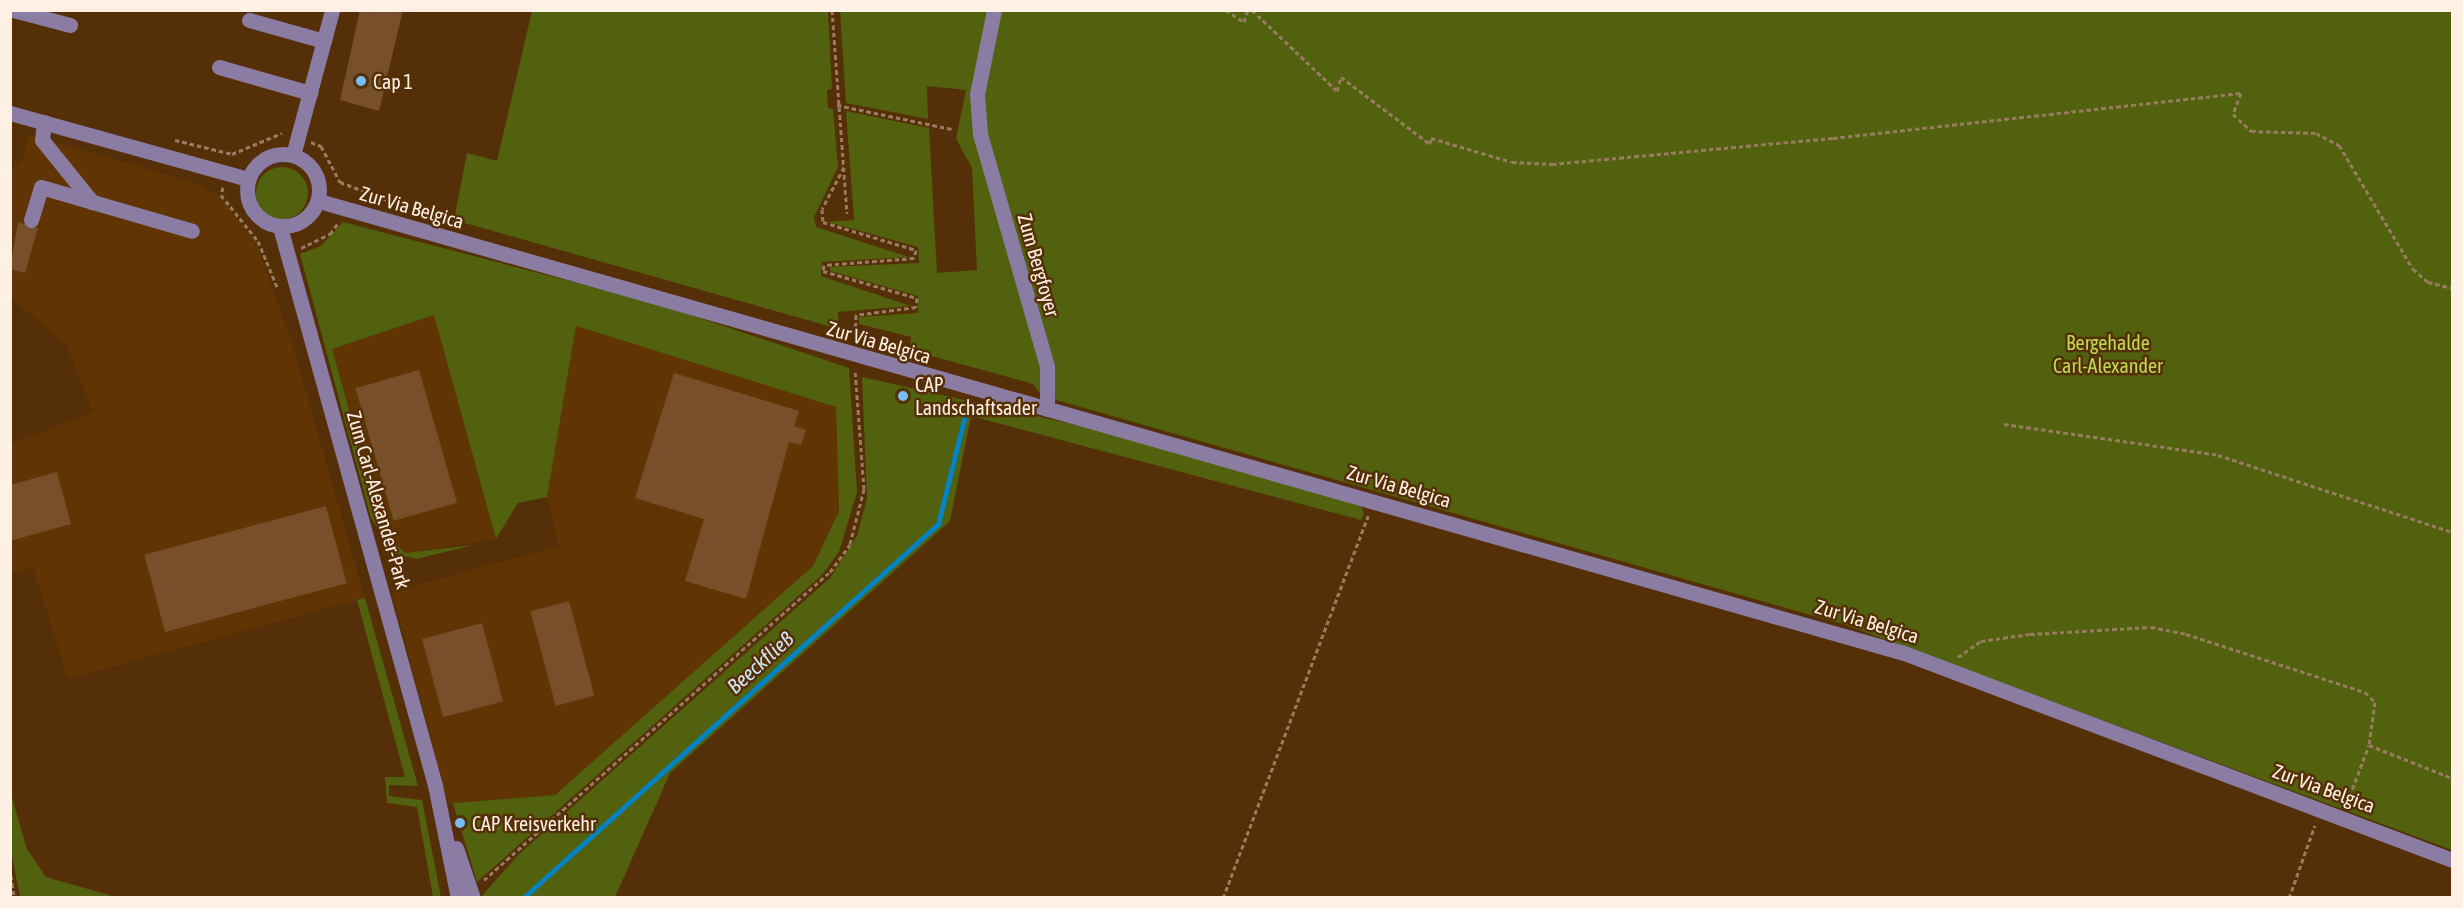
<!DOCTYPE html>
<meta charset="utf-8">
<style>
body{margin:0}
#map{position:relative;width:2463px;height:908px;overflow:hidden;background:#552f07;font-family:"Asap Condensed",sans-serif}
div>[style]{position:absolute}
.built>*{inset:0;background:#603403}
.green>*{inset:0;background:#51610d}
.round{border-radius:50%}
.stream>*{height:5px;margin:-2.5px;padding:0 2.5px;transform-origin:2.5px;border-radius:2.5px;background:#0482c1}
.building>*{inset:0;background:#774f2a;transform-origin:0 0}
.path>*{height:3px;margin-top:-1.5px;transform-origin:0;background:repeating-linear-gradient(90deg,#997c60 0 4.5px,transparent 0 7.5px)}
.minor>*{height:15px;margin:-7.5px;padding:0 7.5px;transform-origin:7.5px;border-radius:7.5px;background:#8a7ca3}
.minor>.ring{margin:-7.5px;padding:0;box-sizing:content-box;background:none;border:15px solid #8a7ca3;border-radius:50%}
.dots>*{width:16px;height:16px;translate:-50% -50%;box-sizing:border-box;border:3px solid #552f07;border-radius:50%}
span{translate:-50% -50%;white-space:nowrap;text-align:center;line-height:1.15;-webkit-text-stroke:5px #552f07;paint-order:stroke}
.poi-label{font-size:20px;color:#fff0e4}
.left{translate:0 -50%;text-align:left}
.street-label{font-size:20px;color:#fff0e4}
.park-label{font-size:20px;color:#bcdb53}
.water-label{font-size:21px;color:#d1e7f8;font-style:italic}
.frame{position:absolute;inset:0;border:12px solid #fff0e4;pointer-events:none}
</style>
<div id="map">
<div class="built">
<i style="clip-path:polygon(29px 134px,199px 184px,219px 195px,257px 244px,291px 340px,365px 598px,68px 679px,33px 567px,11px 574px,11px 444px,93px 412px,67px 346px,11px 298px,10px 171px,23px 158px)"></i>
<i style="clip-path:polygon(434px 314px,496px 539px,405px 553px,383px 531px,332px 349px)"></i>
<i style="clip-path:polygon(576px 326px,836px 407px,839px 511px,813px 566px,784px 597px,554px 795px,448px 803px,392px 592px,558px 546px,547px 497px)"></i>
</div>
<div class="green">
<i style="clip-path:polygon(532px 11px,828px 11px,832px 89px,827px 90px,828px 108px,833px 109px,838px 167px,814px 217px,816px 227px,909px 257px,822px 262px,821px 276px,911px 306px,838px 312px,839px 329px,454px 220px,467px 153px,497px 161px)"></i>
<i style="clip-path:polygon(840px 11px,2452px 11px,2452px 850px,1846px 625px,1042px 396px,1033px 384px,910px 350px,911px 337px,859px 324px,859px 317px,918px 313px,918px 296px,830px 271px,830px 267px,919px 263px,918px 247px,828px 222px,854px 220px,846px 111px,929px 128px,937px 273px,977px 270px,972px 168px,956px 139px,966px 90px,927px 86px,928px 119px,846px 103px)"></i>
<i class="round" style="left:256px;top:167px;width:52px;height:52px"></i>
<i style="clip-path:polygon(343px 222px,658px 304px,849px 368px,857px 492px,839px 552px,822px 575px,477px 882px,453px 803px,555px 795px,813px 566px,839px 511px,836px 407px,576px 326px,547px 497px,518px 503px,496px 539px,434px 315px,332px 349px,383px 531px,405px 553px,473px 545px,417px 559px,392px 553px,371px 518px,300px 254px,321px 246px)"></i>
<i style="clip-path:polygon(862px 377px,1108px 432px,1361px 505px,1364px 514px,1361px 520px,971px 416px,950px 521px,670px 773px,615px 897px,480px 898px,518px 855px,830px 578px,857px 536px,867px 498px)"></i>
<i style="clip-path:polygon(365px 598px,418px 786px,389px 785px,389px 796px,422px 800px,441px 897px,433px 897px,417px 807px,387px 803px,385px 777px,405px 777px,357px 600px)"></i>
<i style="clip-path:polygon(10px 791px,27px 849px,46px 877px,116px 897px,20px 897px,11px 851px)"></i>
</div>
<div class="stream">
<i style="left:523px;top:898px;width:559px;rotate:-42.03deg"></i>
<i style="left:938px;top:524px;width:108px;rotate:-76.1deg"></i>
</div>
<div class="building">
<i style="clip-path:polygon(360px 10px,403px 10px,379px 111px,340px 100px)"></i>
<i style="clip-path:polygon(18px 222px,38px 228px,25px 273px,10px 269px)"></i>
<i style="left:419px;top:370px;width:138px;height:66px;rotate:74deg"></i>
<i style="clip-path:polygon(674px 373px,799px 411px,794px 426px,806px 430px,801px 445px,789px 442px,746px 599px,685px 581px,704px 519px,635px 498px)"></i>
<i style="clip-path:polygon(57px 472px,71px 524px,10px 541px,10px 485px)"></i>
<i style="left:326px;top:506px;width:80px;height:188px;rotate:75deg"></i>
<i style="left:569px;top:601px;width:98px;height:40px;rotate:75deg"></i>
<i style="left:482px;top:623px;width:81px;height:62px;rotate:75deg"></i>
</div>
<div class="path">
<i style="left:832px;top:10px;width:204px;rotate:85.8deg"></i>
<i style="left:1226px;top:10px;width:22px;rotate:34deg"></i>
<i style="left:1244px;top:22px;width:13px;rotate:-72deg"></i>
<i style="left:1252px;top:10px;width:117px;rotate:43.6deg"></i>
<i style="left:1337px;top:91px;width:15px;rotate:-74deg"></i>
<i style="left:1341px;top:77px;width:111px;rotate:37deg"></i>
<i style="left:1430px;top:144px;width:6px;rotate:-81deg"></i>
<i style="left:1431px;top:138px;width:84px;rotate:16.5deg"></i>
<i style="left:1512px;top:162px;width:40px;rotate:2.9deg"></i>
<i style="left:1552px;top:164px;width:282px;rotate:-5.3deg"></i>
<i style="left:1833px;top:138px;width:410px;rotate:-6.3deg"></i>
<i style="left:2241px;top:93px;width:22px;rotate:111deg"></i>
<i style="left:2233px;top:114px;width:25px;rotate:43deg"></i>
<i style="left:2251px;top:131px;width:65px;rotate:1.8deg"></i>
<i style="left:2316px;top:133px;width:26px;rotate:28deg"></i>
<i style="left:2339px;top:145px;width:144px;rotate:59.2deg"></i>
<i style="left:2413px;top:269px;width:20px;rotate:41deg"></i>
<i style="left:2428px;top:282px;width:25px;rotate:14deg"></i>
<i style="left:837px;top:105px;width:117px;rotate:11.8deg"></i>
<i style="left:175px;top:140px;width:59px;rotate:13.8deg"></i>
<i style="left:232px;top:154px;width:54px;rotate:-22.8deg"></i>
<i style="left:311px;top:142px;width:11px;rotate:22deg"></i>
<i style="left:321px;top:146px;width:41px;rotate:62.2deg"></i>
<i style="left:340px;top:182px;width:71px;rotate:20.7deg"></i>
<i style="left:844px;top:167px;width:47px;rotate:117.6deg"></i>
<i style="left:822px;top:209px;width:13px;rotate:86deg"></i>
<i style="left:823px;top:222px;width:97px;rotate:16.8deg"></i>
<i style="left:916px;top:250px;width:8px;rotate:104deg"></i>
<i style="left:914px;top:258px;width:90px;rotate:175.6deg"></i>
<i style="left:824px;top:265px;width:6px;rotate:99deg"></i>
<i style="left:823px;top:271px;width:98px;rotate:16deg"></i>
<i style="left:917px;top:298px;width:9px;rotate:96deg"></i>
<i style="left:916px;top:307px;width:61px;rotate:172.4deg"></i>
<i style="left:856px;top:315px;width:24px;rotate:92deg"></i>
<i style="left:223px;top:187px;width:8px;rotate:104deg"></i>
<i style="left:221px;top:195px;width:59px;rotate:51.2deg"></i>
<i style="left:258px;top:241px;width:52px;rotate:67.4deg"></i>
<i style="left:301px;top:248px;width:32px;rotate:-26deg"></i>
<i style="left:330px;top:234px;width:15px;rotate:-53deg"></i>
<i style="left:2004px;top:424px;width:216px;rotate:8.2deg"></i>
<i style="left:2218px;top:455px;width:246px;rotate:18.2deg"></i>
<i style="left:1958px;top:657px;width:28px;rotate:-35deg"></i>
<i style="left:1981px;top:641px;width:49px;rotate:-8.1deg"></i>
<i style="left:2030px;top:634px;width:121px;rotate:-3.3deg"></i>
<i style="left:2151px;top:627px;width:36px;rotate:11deg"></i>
<i style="left:2186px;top:634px;width:188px;rotate:18deg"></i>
<i style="left:2365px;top:692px;width:14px;rotate:45deg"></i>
<i style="left:2375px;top:702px;width:43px;rotate:97.9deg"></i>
<i style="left:2347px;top:803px;width:62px;rotate:-69.2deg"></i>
<i style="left:2369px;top:745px;width:89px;rotate:21.7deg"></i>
<i style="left:10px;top:868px;width:30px;rotate:82deg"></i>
<i style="left:484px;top:880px;width:463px;rotate:-41.7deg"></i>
<i style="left:830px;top:572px;width:34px;rotate:-54deg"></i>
<i style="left:850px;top:544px;width:57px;rotate:-75.7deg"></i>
<i style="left:864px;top:489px;width:120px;rotate:-94.3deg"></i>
<i style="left:1223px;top:898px;width:409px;rotate:-69.2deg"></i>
<i style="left:2289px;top:898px;width:77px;rotate:-70.4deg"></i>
</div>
<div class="minor">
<i style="left:13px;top:10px;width:59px;rotate:14.7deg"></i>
<i style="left:994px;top:10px;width:86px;rotate:101.4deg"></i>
<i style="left:977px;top:94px;width:40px;rotate:85.7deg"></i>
<i style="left:980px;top:134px;width:241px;rotate:73.9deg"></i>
<i style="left:1047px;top:366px;width:43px;rotate:90deg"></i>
<i style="left:249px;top:20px;width:78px;rotate:15.6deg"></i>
<i style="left:219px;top:67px;width:95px;rotate:15.9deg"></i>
<i style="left:10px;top:113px;width:247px;rotate:15.5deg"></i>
<i style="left:44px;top:122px;width:18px;rotate:96deg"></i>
<i style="left:42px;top:140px;width:80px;rotate:51.1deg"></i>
<i class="ring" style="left:247px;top:154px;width:57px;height:57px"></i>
<i style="left:293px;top:155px;width:150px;rotate:-74.9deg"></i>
<i style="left:319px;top:201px;width:1648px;rotate:15.92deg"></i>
<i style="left:1904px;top:653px;width:586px;rotate:20.69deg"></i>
<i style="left:31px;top:220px;width:34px;rotate:-73deg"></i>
<i style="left:41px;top:187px;width:157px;rotate:16.2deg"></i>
<i style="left:280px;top:227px;width:579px;rotate:74.48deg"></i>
<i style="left:435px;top:785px;width:115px;rotate:78.5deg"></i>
<i style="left:456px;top:848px;width:53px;rotate:71.2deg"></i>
</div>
<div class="dots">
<i style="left:361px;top:81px;background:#74c0f6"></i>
<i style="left:903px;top:396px;background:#74c0f6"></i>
<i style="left:460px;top:823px;background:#74c0f6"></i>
</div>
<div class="poi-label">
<span class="left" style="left:373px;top:81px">Cap 1</span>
<span class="left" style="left:915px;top:396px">CAP<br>Landschaftsader</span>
<span class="left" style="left:472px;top:823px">CAP Kreisverkehr</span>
</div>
<div class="street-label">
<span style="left:412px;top:207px;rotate:16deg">Zur Via Belgica</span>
<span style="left:1039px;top:265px;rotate:74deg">Zum Bergfoyer</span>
<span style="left:879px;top:342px;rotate:16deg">Zur Via Belgica</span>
<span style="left:1399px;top:486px;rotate:16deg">Zur Via Belgica</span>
<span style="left:379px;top:500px;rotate:74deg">Zum Carl-Alexander-Park</span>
<span style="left:1867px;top:621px;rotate:17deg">Zur Via Belgica</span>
<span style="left:2324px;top:788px;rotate:20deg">Zur Via Belgica</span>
</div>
<div class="park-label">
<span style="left:2108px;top:354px">Bergehalde<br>Carl-Alexander</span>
</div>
<div class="water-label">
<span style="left:760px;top:662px;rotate:-42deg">Beeckfließ</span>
</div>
<div class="frame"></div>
</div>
